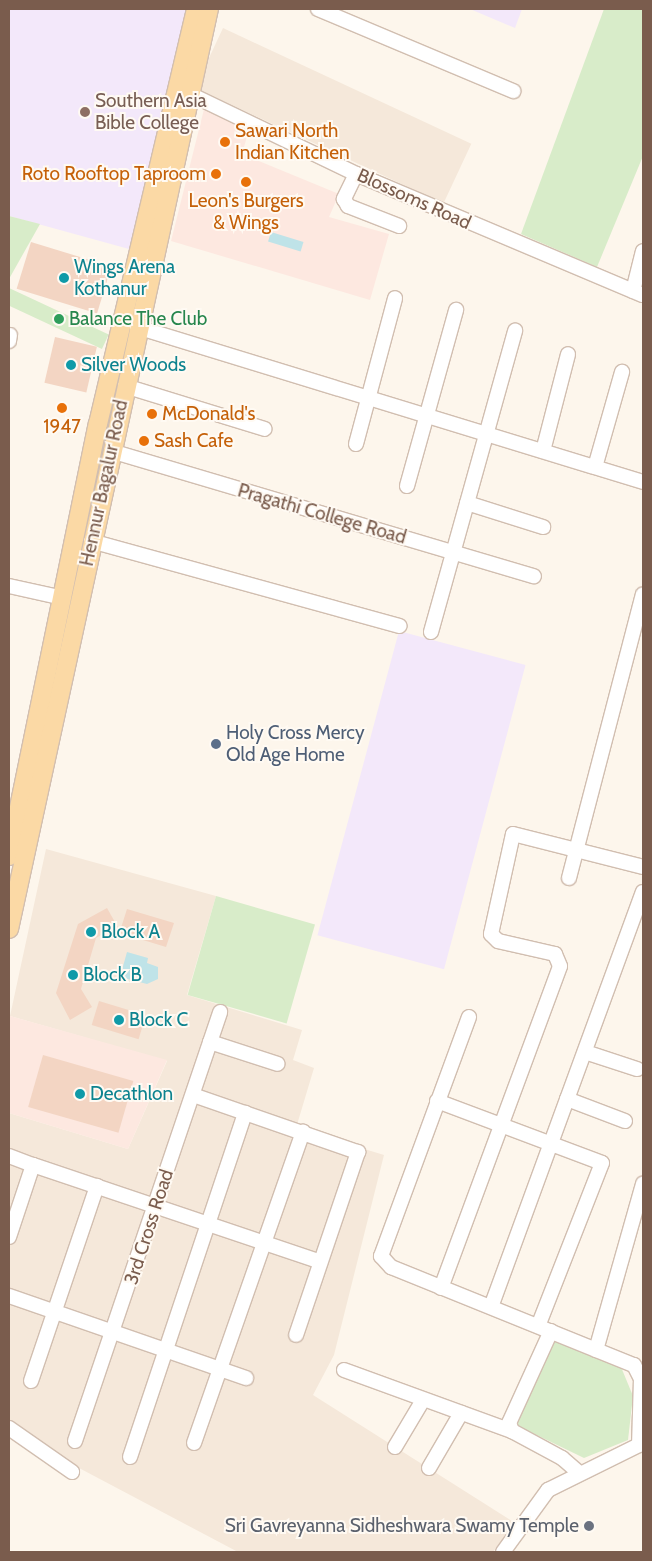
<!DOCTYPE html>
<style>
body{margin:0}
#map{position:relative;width:652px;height:1561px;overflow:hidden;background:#fdf6ec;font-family:Cabin,sans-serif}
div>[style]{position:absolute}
.residential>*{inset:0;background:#f5e8da;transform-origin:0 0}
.commercial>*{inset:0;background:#fde8e0}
.education>*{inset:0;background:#f3e8fa;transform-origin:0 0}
.green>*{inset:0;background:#d8ecc9;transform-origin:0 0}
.water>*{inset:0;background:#bfe3e8;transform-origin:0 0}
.building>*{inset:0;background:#f3d5c3;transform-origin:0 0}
.roads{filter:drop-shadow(1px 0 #d1beb0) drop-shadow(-1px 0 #d1beb0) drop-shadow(0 1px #d1beb0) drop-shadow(0 -1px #d1beb0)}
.minor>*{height:14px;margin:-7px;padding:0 7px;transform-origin:7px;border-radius:7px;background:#fff}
.major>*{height:18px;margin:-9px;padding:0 9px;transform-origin:9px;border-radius:9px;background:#fbd9a5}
.dots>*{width:14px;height:14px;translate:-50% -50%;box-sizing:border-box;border:2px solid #fffaf3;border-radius:50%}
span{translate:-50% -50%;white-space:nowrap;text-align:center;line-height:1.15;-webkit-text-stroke:4px #fffaf3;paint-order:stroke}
.education-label{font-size:19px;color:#785e54}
.left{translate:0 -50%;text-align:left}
.food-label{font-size:19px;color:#c56008}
.right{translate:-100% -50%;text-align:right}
.street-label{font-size:19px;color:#7a5c4d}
.culture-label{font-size:19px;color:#0d838f}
.leisure-label{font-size:19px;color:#27864d}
.service-label{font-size:19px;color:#4e5e75}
.worship-label{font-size:19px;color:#5b616d}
.frame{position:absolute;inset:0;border:10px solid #7a5c4d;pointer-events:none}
</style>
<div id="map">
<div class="residential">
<i style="left:223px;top:28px;width:274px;height:66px;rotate:25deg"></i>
<i style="clip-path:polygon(46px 849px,216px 896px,187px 995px,302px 1030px,293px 1060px,314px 1068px,296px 1128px,384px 1155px,334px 1355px,313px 1395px,515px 1523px,493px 1552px,238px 1552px,9px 1431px,9px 1113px,128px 1149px,167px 1061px,10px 1016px)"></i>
</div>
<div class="commercial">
<i style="clip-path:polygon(205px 105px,250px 126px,242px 154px,339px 194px,329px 217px,389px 234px,370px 300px,171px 241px)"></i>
<i style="clip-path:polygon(10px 1016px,167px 1060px,128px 1149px,9px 1113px)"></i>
</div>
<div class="education">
<i style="clip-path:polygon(9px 9px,186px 9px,129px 249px,9px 216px)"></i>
<i style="clip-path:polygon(470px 9px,522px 9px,515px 28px)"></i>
<i style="left:399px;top:631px;width:131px;height:315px;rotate:15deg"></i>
</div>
<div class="green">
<i style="clip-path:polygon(604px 9px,643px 9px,643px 156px,597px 267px,521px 234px)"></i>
<i style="clip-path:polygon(9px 216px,40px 224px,9px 279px)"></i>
<i style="left:9px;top:288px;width:110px;height:16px;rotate:25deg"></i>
<i style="left:216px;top:896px;width:103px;height:103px;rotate:16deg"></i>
<i style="clip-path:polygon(556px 1339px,621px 1367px,633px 1396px,628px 1440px,584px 1458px,516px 1425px)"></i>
</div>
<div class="water">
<i style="left:271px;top:232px;width:34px;height:10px;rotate:17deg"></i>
<i style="clip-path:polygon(127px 952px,148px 958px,147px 963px,158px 967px,158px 979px,147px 984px,120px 977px)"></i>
</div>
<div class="building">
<i style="left:31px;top:242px;width:84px;height:49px;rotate:17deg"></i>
<i style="left:55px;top:337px;width:43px;height:47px;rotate:13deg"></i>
<i style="clip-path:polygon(107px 908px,120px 931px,127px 909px,174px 923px,166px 947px,110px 930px,96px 938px,81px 989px,92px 1007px,70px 1020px,56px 993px,78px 924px)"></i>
<i style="left:99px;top:1001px;width:49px;height:25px;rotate:17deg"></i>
<i style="left:43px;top:1055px;width:94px;height:54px;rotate:16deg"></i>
</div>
<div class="roads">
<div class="minor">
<i style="left:318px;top:9px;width:212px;rotate:22.8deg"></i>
<i style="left:190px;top:94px;width:184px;rotate:25.7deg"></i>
<i style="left:356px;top:174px;width:311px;rotate:22.9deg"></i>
<i style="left:356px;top:174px;width:28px;rotate:116deg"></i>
<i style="left:344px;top:199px;width:8px;rotate:60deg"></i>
<i style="left:348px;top:206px;width:55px;rotate:21.4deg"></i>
<i style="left:633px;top:291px;width:41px;rotate:-76deg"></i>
<i style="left:137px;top:327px;width:529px;rotate:17.03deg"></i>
<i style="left:9px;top:341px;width:6px;rotate:-81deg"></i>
<i style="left:125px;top:386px;width:146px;rotate:17.1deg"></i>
<i style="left:356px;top:444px;width:151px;rotate:-75deg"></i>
<i style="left:111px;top:451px;width:441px;rotate:16.5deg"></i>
<i style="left:543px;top:451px;width:100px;rotate:-75.5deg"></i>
<i style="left:595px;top:467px;width:99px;rotate:-74.1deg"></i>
<i style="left:407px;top:486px;width:183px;rotate:-74.4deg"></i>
<i style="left:467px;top:503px;width:80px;rotate:17.5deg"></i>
<i style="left:91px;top:541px;width:320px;rotate:15.4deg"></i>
<i style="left:9px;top:586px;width:55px;rotate:12.5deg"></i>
<i style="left:431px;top:632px;width:313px;rotate:-74.4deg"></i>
<i style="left:569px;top:878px;width:293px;rotate:-75.4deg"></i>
<i style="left:469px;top:1017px;width:255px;rotate:110.2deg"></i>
<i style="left:381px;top:1256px;width:15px;rotate:48deg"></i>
<i style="left:391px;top:1267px;width:262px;rotate:22deg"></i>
<i style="left:634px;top:1365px;width:16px;rotate:63deg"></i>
<i style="left:641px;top:1379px;width:66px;rotate:91.7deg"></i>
<i style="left:210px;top:1042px;width:71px;rotate:17.9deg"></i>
<i style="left:585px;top:1052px;width:55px;rotate:18.1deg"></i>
<i style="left:193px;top:1095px;width:175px;rotate:19.1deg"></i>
<i style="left:358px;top:1152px;width:193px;rotate:108.7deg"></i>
<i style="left:567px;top:1099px;width:62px;rotate:20.8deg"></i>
<i style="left:437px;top:1101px;width:176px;rotate:20.6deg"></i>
<i style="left:602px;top:1163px;width:175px;rotate:111.4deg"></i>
<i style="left:9px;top:1156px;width:26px;rotate:21deg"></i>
<i style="left:9px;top:1237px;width:76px;rotate:-71.6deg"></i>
<i style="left:33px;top:1165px;width:302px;rotate:18.6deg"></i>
<i style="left:441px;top:1288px;width:343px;rotate:-69.7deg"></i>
<i style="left:560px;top:966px;width:13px;rotate:-113deg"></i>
<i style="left:555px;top:954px;width:58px;rotate:-167.2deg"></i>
<i style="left:498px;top:941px;width:10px;rotate:-135deg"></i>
<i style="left:491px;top:934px;width:102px;rotate:-77.6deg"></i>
<i style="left:513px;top:834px;width:134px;rotate:14.2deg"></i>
<i style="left:9px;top:1296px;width:251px;rotate:19.1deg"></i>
<i style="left:491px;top:1307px;width:442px;rotate:-69.9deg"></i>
<i style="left:551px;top:1331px;width:101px;rotate:114.5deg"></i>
<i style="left:509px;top:1423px;width:9px;rotate:69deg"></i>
<i style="left:512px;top:1431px;width:57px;rotate:28.4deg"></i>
<i style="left:562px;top:1458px;width:21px;rotate:41deg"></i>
<i style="left:596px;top:1350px;width:173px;rotate:-74.2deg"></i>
<i style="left:344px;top:1370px;width:179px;rotate:20deg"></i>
<i style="left:31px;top:1381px;width:206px;rotate:-71.3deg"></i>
<i style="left:9px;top:1428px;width:77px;rotate:34.9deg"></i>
<i style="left:75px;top:1441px;width:453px;rotate:-71.3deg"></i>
<i style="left:194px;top:1443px;width:330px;rotate:-70.7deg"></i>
<i style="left:395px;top:1447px;width:55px;rotate:-59.2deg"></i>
<i style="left:130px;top:1457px;width:363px;rotate:-71.5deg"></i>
<i style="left:429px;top:1468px;width:64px;rotate:-59.8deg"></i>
<i style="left:503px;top:1552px;width:77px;rotate:-54deg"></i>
<i style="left:548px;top:1490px;width:106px;rotate:-26.3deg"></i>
</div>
<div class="major">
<i style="left:9px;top:856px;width:441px;rotate:-78.4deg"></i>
<i style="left:98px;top:424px;width:426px;rotate:-76.7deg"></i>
<i style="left:9px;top:929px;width:941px;rotate:-77.74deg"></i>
</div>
</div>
<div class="dots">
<i style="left:85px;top:112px;background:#8d6e63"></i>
<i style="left:225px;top:142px;background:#e8710a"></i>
<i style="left:216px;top:174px;background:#e8710a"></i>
<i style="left:246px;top:182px;background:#e8710a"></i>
<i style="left:64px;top:278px;background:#0f9aa8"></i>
<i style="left:59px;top:319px;background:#2e9e5b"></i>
<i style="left:71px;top:365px;background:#0f9aa8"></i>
<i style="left:62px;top:408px;background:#e8710a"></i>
<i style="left:152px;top:414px;background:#e8710a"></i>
<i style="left:144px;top:441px;background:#e8710a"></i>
<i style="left:216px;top:744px;background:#5c6f8a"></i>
<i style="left:91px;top:932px;background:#0f9aa8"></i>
<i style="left:73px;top:975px;background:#0f9aa8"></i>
<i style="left:119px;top:1020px;background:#0f9aa8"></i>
<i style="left:80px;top:1094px;background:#0f9aa8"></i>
<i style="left:589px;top:1526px;background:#6b7280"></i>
</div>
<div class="education-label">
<span class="left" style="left:95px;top:112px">Southern Asia<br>Bible College</span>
</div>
<div class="food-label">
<span class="left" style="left:235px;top:142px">Sawari North<br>Indian Kitchen</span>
<span class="right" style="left:206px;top:174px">Roto Rooftop Taproom</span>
<span style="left:246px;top:212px">Leon's Burgers<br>&amp; Wings</span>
<span class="left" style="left:162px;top:414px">McDonald's</span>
<span style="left:62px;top:427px">1947</span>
<span class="left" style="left:154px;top:441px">Sash Cafe</span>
</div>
<div class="street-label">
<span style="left:414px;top:199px;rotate:24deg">Blossoms Road</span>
<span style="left:104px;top:483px;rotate:-78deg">Hennur Bagalur Road</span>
<span style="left:322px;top:514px;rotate:16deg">Pragathi College Road</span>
<span style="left:149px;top:1227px;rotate:-72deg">3rd Cross Road</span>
</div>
<div class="culture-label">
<span class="left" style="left:74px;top:278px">Wings Arena<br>Kothanur</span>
<span class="left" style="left:81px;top:365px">Silver Woods</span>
<span class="left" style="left:101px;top:932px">Block A</span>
<span class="left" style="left:83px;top:975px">Block B</span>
<span class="left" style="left:129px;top:1020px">Block C</span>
<span class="left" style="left:90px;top:1094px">Decathlon</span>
</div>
<div class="leisure-label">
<span class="left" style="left:69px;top:319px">Balance The Club</span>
</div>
<div class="service-label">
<span class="left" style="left:226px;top:744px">Holy Cross Mercy<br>Old Age Home</span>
</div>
<div class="worship-label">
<span class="right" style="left:579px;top:1526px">Sri Gavreyanna Sidheshwara Swamy Temple</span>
</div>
<div class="frame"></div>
</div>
